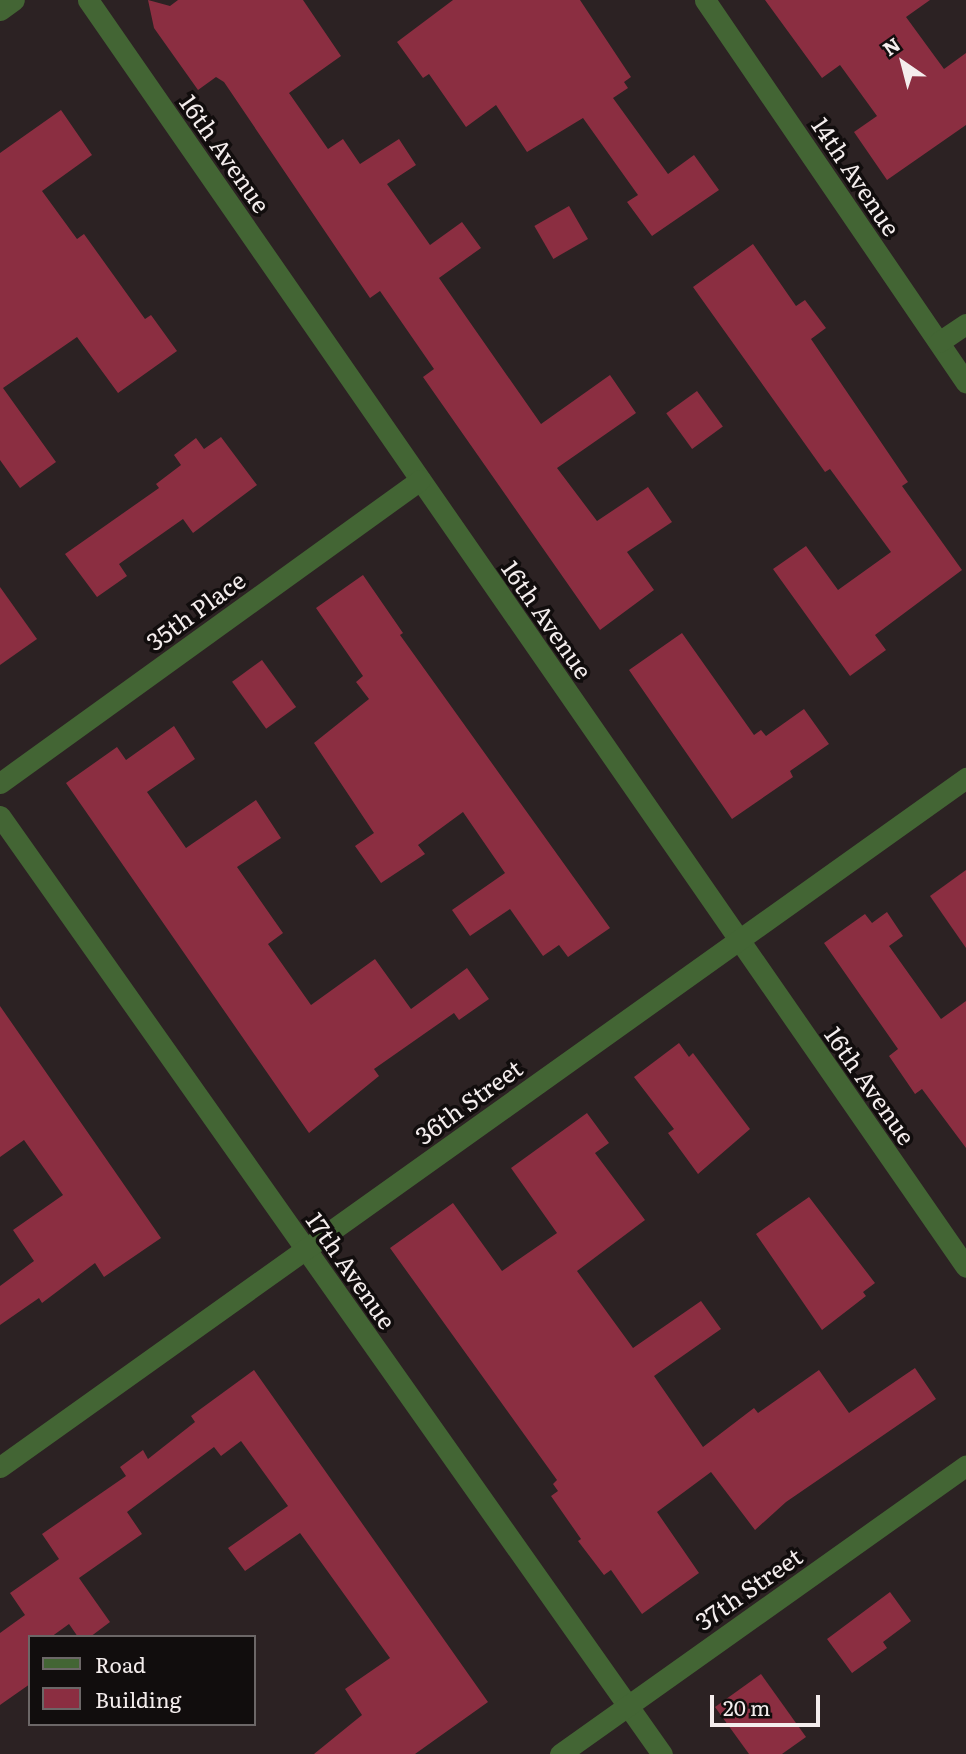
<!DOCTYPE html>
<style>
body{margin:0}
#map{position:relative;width:966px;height:1754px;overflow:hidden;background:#2c2223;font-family:Literata,serif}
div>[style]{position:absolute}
.building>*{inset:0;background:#8b2e41;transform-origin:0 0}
.street>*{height:21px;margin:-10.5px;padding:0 10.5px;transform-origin:10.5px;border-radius:10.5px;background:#436534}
span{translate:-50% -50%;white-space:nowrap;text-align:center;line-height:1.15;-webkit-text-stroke:7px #110d0d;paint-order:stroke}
.street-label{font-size:24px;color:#f4eded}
.legend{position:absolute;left:28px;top:1635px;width:228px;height:91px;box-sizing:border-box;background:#110d0d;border:2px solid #6c6767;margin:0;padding:9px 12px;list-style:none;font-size:21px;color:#f4eded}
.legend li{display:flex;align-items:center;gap:14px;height:35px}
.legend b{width:35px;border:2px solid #6c6767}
.north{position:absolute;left:868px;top:28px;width:70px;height:70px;-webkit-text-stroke:5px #110d0d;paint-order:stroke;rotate:325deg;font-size:19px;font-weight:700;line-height:28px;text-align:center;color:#f4eded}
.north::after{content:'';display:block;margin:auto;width:24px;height:32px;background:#f4eded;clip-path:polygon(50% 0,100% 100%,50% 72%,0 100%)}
.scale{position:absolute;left:710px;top:1695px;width:110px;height:32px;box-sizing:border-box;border:4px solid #f4eded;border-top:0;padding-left:9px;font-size:21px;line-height:24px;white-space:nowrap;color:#f4eded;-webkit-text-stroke:5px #110d0d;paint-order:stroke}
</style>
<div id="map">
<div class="building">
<i style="clip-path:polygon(148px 0,170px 6px,178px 0,303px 0,341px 56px,289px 93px,328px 149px,343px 139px,360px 164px,399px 139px,416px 165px,387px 184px,430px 245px,462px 222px,481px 248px,439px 278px,541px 424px,610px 375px,636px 413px,557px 468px,597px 521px,648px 487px,672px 522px,627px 552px,654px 590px,600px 630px,423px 377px,434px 369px,380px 291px,370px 298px,224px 82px,216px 77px,198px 90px,154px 28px)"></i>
<i style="clip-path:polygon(453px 0,580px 0,631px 77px,624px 82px,628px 88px,613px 98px,668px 174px,694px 155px,719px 190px,652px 236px,627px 202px,638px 195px,583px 118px,527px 152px,496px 105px,466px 127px,429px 74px,423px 78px,397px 42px)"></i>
<i style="clip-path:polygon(765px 0,930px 0,906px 17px,944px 69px,966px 53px,966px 125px,887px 180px,854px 132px,877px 116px,840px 65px,822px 78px)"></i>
<i style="clip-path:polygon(61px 110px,92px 155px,42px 191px,77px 239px,84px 234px,145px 319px,151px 315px,177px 351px,118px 393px,77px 337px,3px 388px,56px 462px,20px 488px,0 460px,0 153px)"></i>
<i style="left:569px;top:206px;width:38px;height:40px;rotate:60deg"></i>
<i style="clip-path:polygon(753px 244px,796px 306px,805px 300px,826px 328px,811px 339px,908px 482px,902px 486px,962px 570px,875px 635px,886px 650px,850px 676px,773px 569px,806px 546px,838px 590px,891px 552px,830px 469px,825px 472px,693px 287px)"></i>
<i style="left:697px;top:391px;width:44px;height:38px;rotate:54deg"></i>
<i style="clip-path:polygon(221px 437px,257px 485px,193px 533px,183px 519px,119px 564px,127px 576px,97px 597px,65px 554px,159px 488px,156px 484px,181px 465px,174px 455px,196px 438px,204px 449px)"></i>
<i style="clip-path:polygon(363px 575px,403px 633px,400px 635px,610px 928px,568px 957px,559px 945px,543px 956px,510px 909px,470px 936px,452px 910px,505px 873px,463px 812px,418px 845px,425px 854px,381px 883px,355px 846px,374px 833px,314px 743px,369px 699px,356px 682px,363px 676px,316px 608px)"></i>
<i style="clip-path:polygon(0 587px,37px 639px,0 665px)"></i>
<i style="clip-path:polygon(682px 633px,754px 735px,761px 730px,766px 736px,804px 709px,829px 744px,790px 771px,793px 777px,732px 819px,629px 670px)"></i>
<i style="left:262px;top:660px;width:58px;height:37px;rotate:54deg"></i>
<i style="clip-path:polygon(174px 726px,195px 759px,147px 792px,186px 848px,256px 800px,281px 838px,237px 867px,283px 933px,268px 944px,311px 1005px,375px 959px,411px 1009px,467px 968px,489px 999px,459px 1020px,454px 1013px,374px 1069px,379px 1076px,309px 1133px,66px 783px,117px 747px,126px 760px)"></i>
<i style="clip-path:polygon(966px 870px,966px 948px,930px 896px)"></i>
<i style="clip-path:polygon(887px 912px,903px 936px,889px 946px,941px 1019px,966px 1001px,966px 1148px,922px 1089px,915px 1094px,889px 1056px,898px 1049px,824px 943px,865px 914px,872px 923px)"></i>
<i style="clip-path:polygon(0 1006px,161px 1238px,104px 1277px,95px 1263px,42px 1303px,39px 1298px,0 1325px,0 1286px,34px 1261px,13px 1230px,63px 1195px,24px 1140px,0 1157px)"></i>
<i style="clip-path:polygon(679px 1043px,689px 1057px,693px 1053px,750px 1129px,698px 1174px,668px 1133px,674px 1129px,634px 1077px)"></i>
<i style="clip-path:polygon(587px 1113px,609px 1143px,595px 1153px,645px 1220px,577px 1271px,633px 1348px,701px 1301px,721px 1329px,654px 1376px,703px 1447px,754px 1408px,758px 1413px,819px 1370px,849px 1413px,915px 1368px,936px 1399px,786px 1502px,755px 1530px,711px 1472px,657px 1512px,699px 1573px,642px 1614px,611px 1570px,604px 1575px,578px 1541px,581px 1539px,551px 1496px,558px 1491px,553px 1484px,557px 1480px,390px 1248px,453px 1203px,502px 1271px,557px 1233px,511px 1168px)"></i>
<i style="clip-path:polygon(809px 1197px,875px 1283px,863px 1292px,866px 1296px,822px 1330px,756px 1234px)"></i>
<i style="clip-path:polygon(254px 1370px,488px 1702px,415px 1754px,314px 1754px,362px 1715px,345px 1689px,390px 1658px,300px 1533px,245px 1571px,228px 1548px,288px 1506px,241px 1441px,221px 1456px,214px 1447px,127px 1512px,142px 1534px,79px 1578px,110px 1622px,90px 1637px,78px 1637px,69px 1624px,51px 1637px,30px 1637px,30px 1684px,0 1705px,0 1633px,25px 1615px,10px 1593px,59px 1559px,42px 1534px,126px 1476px,120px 1467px,143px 1450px,148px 1459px,195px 1422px,191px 1416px)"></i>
<i style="clip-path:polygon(890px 1592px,911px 1621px,883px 1642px,887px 1648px,852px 1673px,827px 1639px)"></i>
<i style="clip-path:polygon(761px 1674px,806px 1737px,782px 1754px,749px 1754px,715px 1707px)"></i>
</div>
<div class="street">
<i style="left:88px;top:0;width:1541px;rotate:55.28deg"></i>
<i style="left:705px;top:0;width:463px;rotate:55.7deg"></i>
<i style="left:0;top:10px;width:17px;rotate:-36deg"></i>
<i style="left:939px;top:342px;width:32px;rotate:-34deg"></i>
<i style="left:0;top:783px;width:518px;rotate:-35.81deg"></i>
<i style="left:0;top:816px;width:1148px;rotate:54.79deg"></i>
<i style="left:0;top:1467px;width:1187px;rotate:-35.5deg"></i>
<i style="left:560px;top:1754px;width:498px;rotate:-35.4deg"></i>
</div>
<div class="street-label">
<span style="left:226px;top:153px;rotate:55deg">16th Avenue</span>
<span style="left:857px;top:176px;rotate:56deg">14th Avenue</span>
<span style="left:195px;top:610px;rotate:-36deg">35th Place</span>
<span style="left:548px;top:619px;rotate:55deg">16th Avenue</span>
<span style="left:871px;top:1085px;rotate:55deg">16th Avenue</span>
<span style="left:468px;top:1101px;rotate:-36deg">36th Street</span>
<span style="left:352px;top:1270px;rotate:55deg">17th Avenue</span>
<span style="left:748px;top:1588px;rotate:-35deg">37th Street</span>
</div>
<ul class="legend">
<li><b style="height:9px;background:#436534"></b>Road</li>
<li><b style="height:19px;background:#8b2e41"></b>Building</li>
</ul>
<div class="north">N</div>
<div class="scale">20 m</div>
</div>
